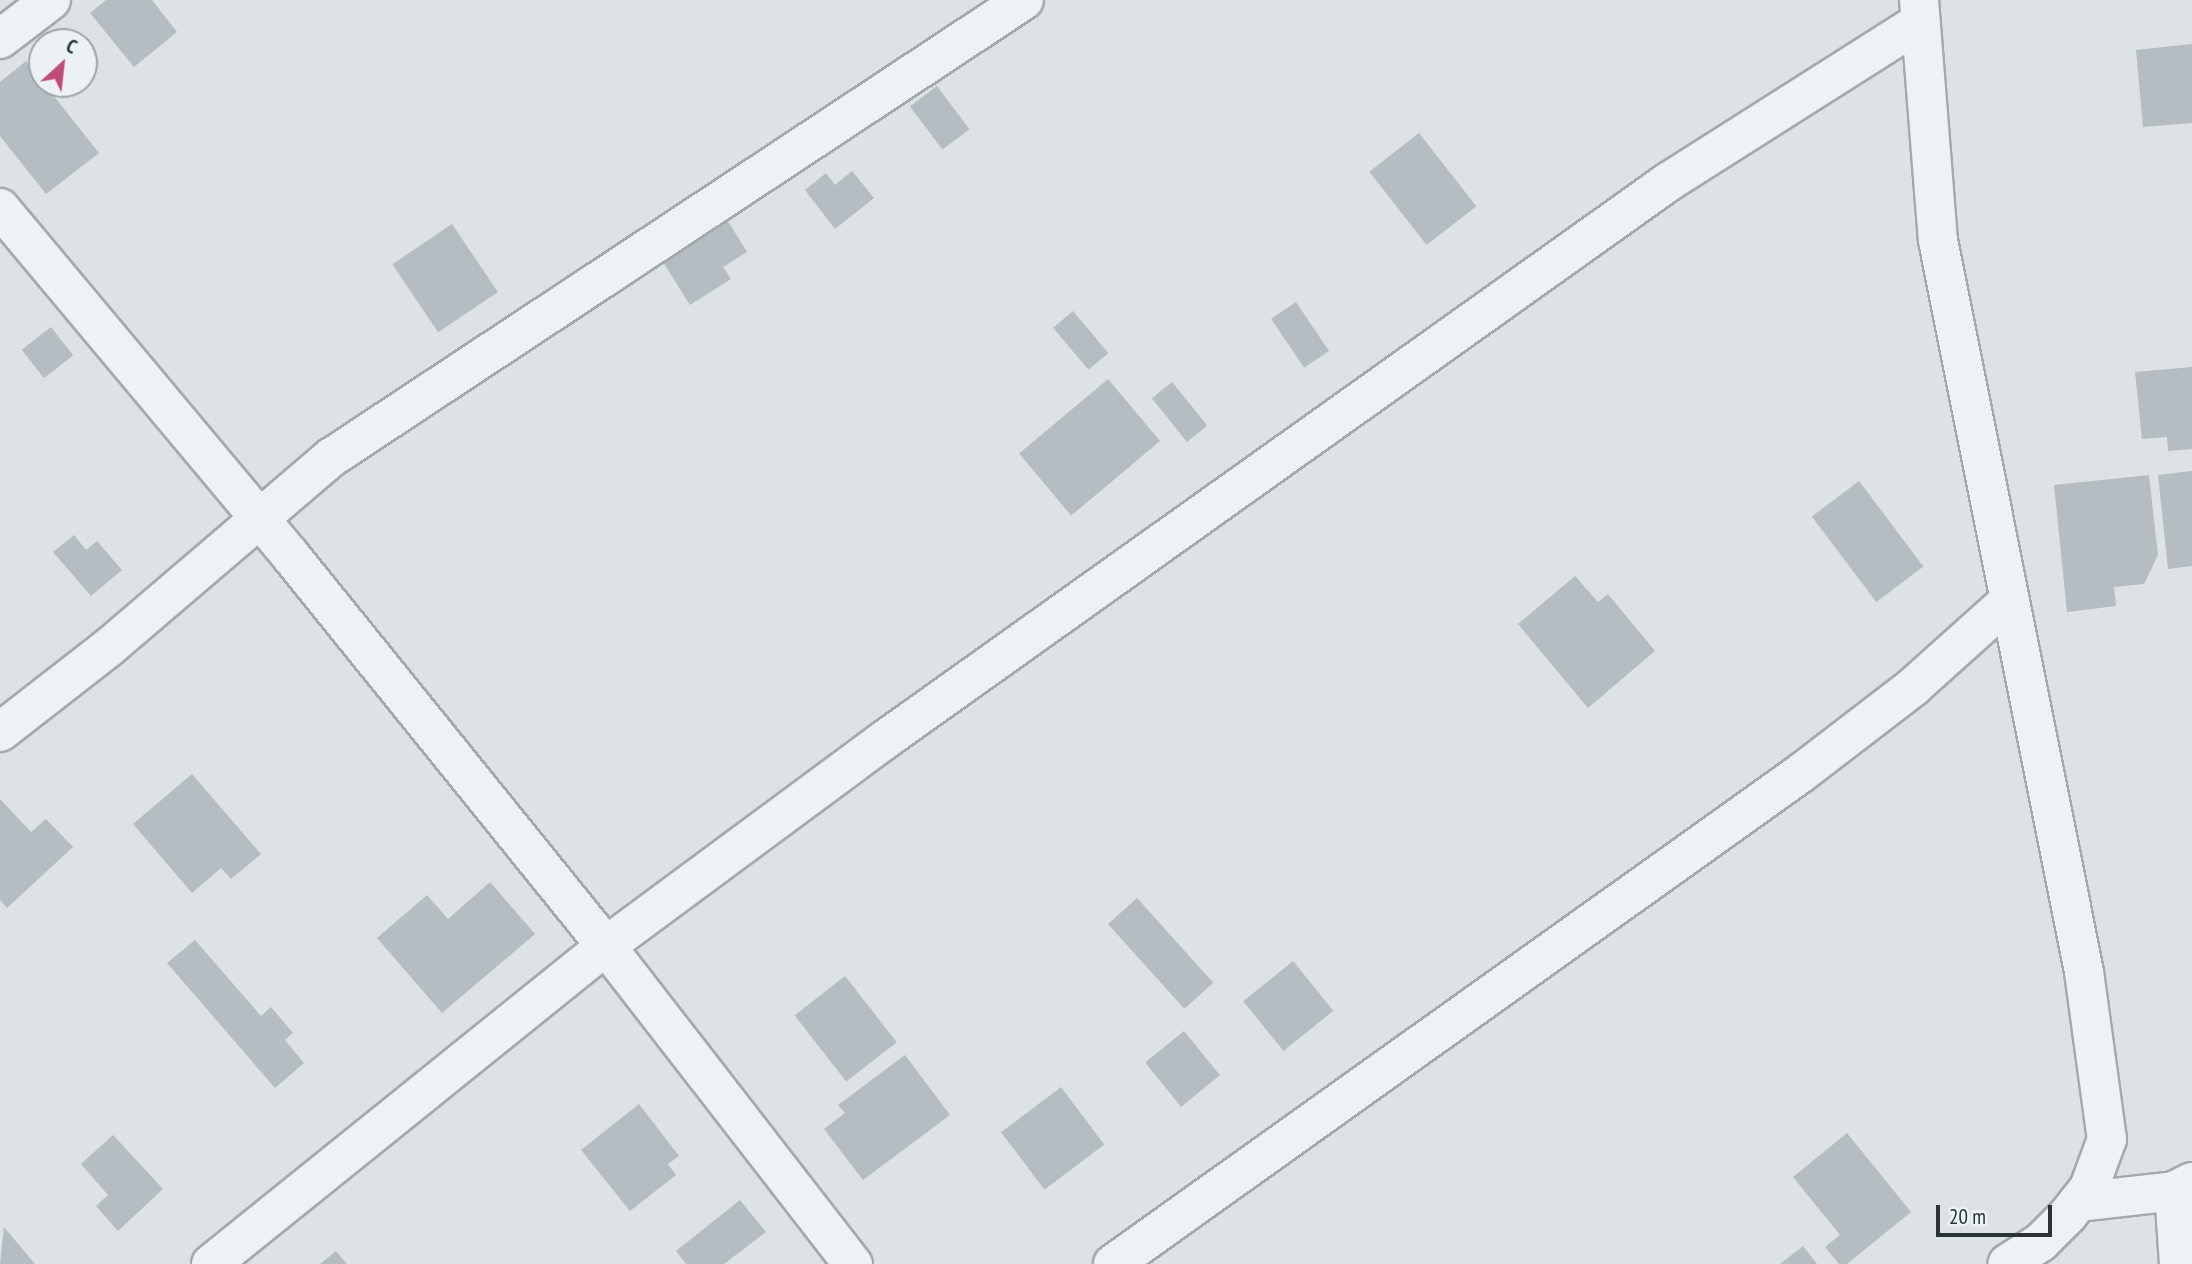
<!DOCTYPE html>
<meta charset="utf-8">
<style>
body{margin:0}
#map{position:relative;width:2192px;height:1264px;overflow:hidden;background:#dde2e5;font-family:"PT Sans Narrow",sans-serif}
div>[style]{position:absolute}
.building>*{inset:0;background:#b5bcc2;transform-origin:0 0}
.roads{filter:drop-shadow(2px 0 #a3aaae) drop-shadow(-2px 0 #a3aaae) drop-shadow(0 2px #a3aaae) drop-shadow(0 -2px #a3aaae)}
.minor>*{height:38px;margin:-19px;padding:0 19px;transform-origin:19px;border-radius:19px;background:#eff2f4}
span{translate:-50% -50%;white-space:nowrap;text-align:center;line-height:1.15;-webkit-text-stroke:5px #ecf1f3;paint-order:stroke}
.north{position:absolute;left:28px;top:28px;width:70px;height:70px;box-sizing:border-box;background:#ecf1f3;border:2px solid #9ea5a9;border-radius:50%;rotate:27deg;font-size:19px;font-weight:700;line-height:28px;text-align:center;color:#28333a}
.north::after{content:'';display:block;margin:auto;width:24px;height:32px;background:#c14b77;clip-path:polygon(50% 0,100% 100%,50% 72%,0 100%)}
.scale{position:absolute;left:1936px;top:1205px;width:116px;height:32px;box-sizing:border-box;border:4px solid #28333a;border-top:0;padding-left:9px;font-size:21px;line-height:24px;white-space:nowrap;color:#28333a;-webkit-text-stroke:5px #ecf1f3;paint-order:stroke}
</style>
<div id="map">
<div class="building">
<i style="clip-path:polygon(106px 0,152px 0,177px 32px,134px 67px,90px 13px)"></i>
<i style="clip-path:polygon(2192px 44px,2192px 123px,2143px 127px,2136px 50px)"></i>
<i style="clip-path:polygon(26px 61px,99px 153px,46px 194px,0 136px,0 82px)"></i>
<i style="left:937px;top:86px;width:54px;height:34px;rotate:53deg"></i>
<i style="left:1419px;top:133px;width:93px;height:63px;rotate:52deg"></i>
<i style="clip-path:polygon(852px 171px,874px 198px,835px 229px,805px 190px,826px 173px,835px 185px)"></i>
<i style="clip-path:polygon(726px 218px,747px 252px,723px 267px,731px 279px,690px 305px,661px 259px)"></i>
<i style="left:452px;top:224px;width:82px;height:72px;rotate:56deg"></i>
<i style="left:1296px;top:302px;width:59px;height:30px;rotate:56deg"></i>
<i style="left:1073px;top:311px;width:55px;height:26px;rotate:50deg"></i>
<i style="left:51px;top:327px;width:36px;height:37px;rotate:52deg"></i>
<i style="clip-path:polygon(2192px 367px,2192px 449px,2168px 451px,2167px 437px,2142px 439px,2135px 372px)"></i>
<i style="left:1108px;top:379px;width:81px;height:116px;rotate:50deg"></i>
<i style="left:1172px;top:382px;width:56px;height:26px;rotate:51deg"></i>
<i style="clip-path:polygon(2192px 471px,2192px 566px,2168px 569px,2158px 475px)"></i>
<i style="clip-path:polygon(2149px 475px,2158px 555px,2144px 584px,2114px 587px,2116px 606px,2067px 612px,2054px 485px)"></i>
<i style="left:1859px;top:481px;width:107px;height:59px;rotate:53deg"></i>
<i style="clip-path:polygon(74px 535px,86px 550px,97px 541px,122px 570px,91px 596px,53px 552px)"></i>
<i style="clip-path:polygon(1575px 576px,1598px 602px,1608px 594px,1655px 651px,1588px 708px,1518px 624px)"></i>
<i style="clip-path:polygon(192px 774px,261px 854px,231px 879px,221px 868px,192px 893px,133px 824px)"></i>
<i style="clip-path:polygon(0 799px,31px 832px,46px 819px,73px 847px,7px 908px,0 900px)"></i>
<i style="clip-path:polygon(490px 882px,535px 934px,442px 1013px,377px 938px,427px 895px,448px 919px)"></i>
<i style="left:1137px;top:898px;width:114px;height:39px;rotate:48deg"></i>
<i style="clip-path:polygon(195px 940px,261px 1016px,271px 1007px,293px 1033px,285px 1040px,304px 1063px,275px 1088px,167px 963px)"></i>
<i style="left:1293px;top:961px;width:64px;height:64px;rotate:51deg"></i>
<i style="left:845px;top:976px;width:84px;height:64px;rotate:52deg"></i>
<i style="left:1184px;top:1031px;width:57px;height:50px;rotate:51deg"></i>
<i style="clip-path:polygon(905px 1055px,950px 1115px,863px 1180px,824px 1129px,845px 1113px,838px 1105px)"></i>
<i style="left:1061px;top:1087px;width:72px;height:75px;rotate:53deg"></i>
<i style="clip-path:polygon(639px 1104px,679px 1156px,668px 1164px,676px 1175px,630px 1211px,581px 1150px)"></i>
<i style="clip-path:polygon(1847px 1133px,1911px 1212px,1847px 1264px,1839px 1264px,1825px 1247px,1840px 1235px,1793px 1177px)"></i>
<i style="clip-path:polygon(113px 1135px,163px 1189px,118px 1231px,96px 1206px,108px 1195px,81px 1164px)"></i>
<i style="clip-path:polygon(740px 1200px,766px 1232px,724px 1264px,686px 1264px,676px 1251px)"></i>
<i style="clip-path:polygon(4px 1227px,35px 1264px,0 1264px)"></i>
<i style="clip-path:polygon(1803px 1246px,1817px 1264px,1780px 1264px)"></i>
<i style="clip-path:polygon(336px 1251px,347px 1264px,320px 1264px)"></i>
</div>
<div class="roads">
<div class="minor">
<i style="left:1919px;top:0;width:241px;rotate:85.5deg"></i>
<i style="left:1938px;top:240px;width:746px;rotate:78.72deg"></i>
<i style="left:2084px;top:972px;width:169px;rotate:82.2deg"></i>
<i style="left:2107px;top:1139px;width:52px;rotate:110.2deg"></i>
<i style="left:2089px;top:1188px;width:34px;rotate:128deg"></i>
<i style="left:2068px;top:1215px;width:38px;rotate:135deg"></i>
<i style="left:2041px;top:1242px;width:40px;rotate:147.1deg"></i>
<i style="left:0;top:39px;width:64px;rotate:-37.4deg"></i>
<i style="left:0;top:208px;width:452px;rotate:50.1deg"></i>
<i style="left:290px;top:555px;width:503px;rotate:51.06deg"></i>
<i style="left:606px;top:946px;width:403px;rotate:52.2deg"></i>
<i style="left:0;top:732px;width:137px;rotate:-37.9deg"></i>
<i style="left:108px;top:648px;width:294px;rotate:-40.5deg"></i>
<i style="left:332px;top:457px;width:829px;rotate:-33.44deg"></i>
<i style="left:2174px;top:1191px;width:73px;rotate:86.1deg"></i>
<i style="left:2078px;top:1202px;width:97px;rotate:-6.5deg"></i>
<i style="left:2174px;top:1191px;width:20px;rotate:-27deg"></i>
<i style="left:211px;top:1264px;width:507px;rotate:-38.84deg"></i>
<i style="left:606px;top:946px;width:345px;rotate:-36.5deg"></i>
<i style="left:883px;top:741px;width:964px;rotate:-35.45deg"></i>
<i style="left:1668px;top:182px;width:299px;rotate:-32.4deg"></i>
<i style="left:1113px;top:1264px;width:845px;rotate:-35.51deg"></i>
<i style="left:1801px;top:773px;width:141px;rotate:-37.5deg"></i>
<i style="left:1913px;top:687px;width:129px;rotate:-41.9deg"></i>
</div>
</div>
<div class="north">С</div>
<div class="scale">20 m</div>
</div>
